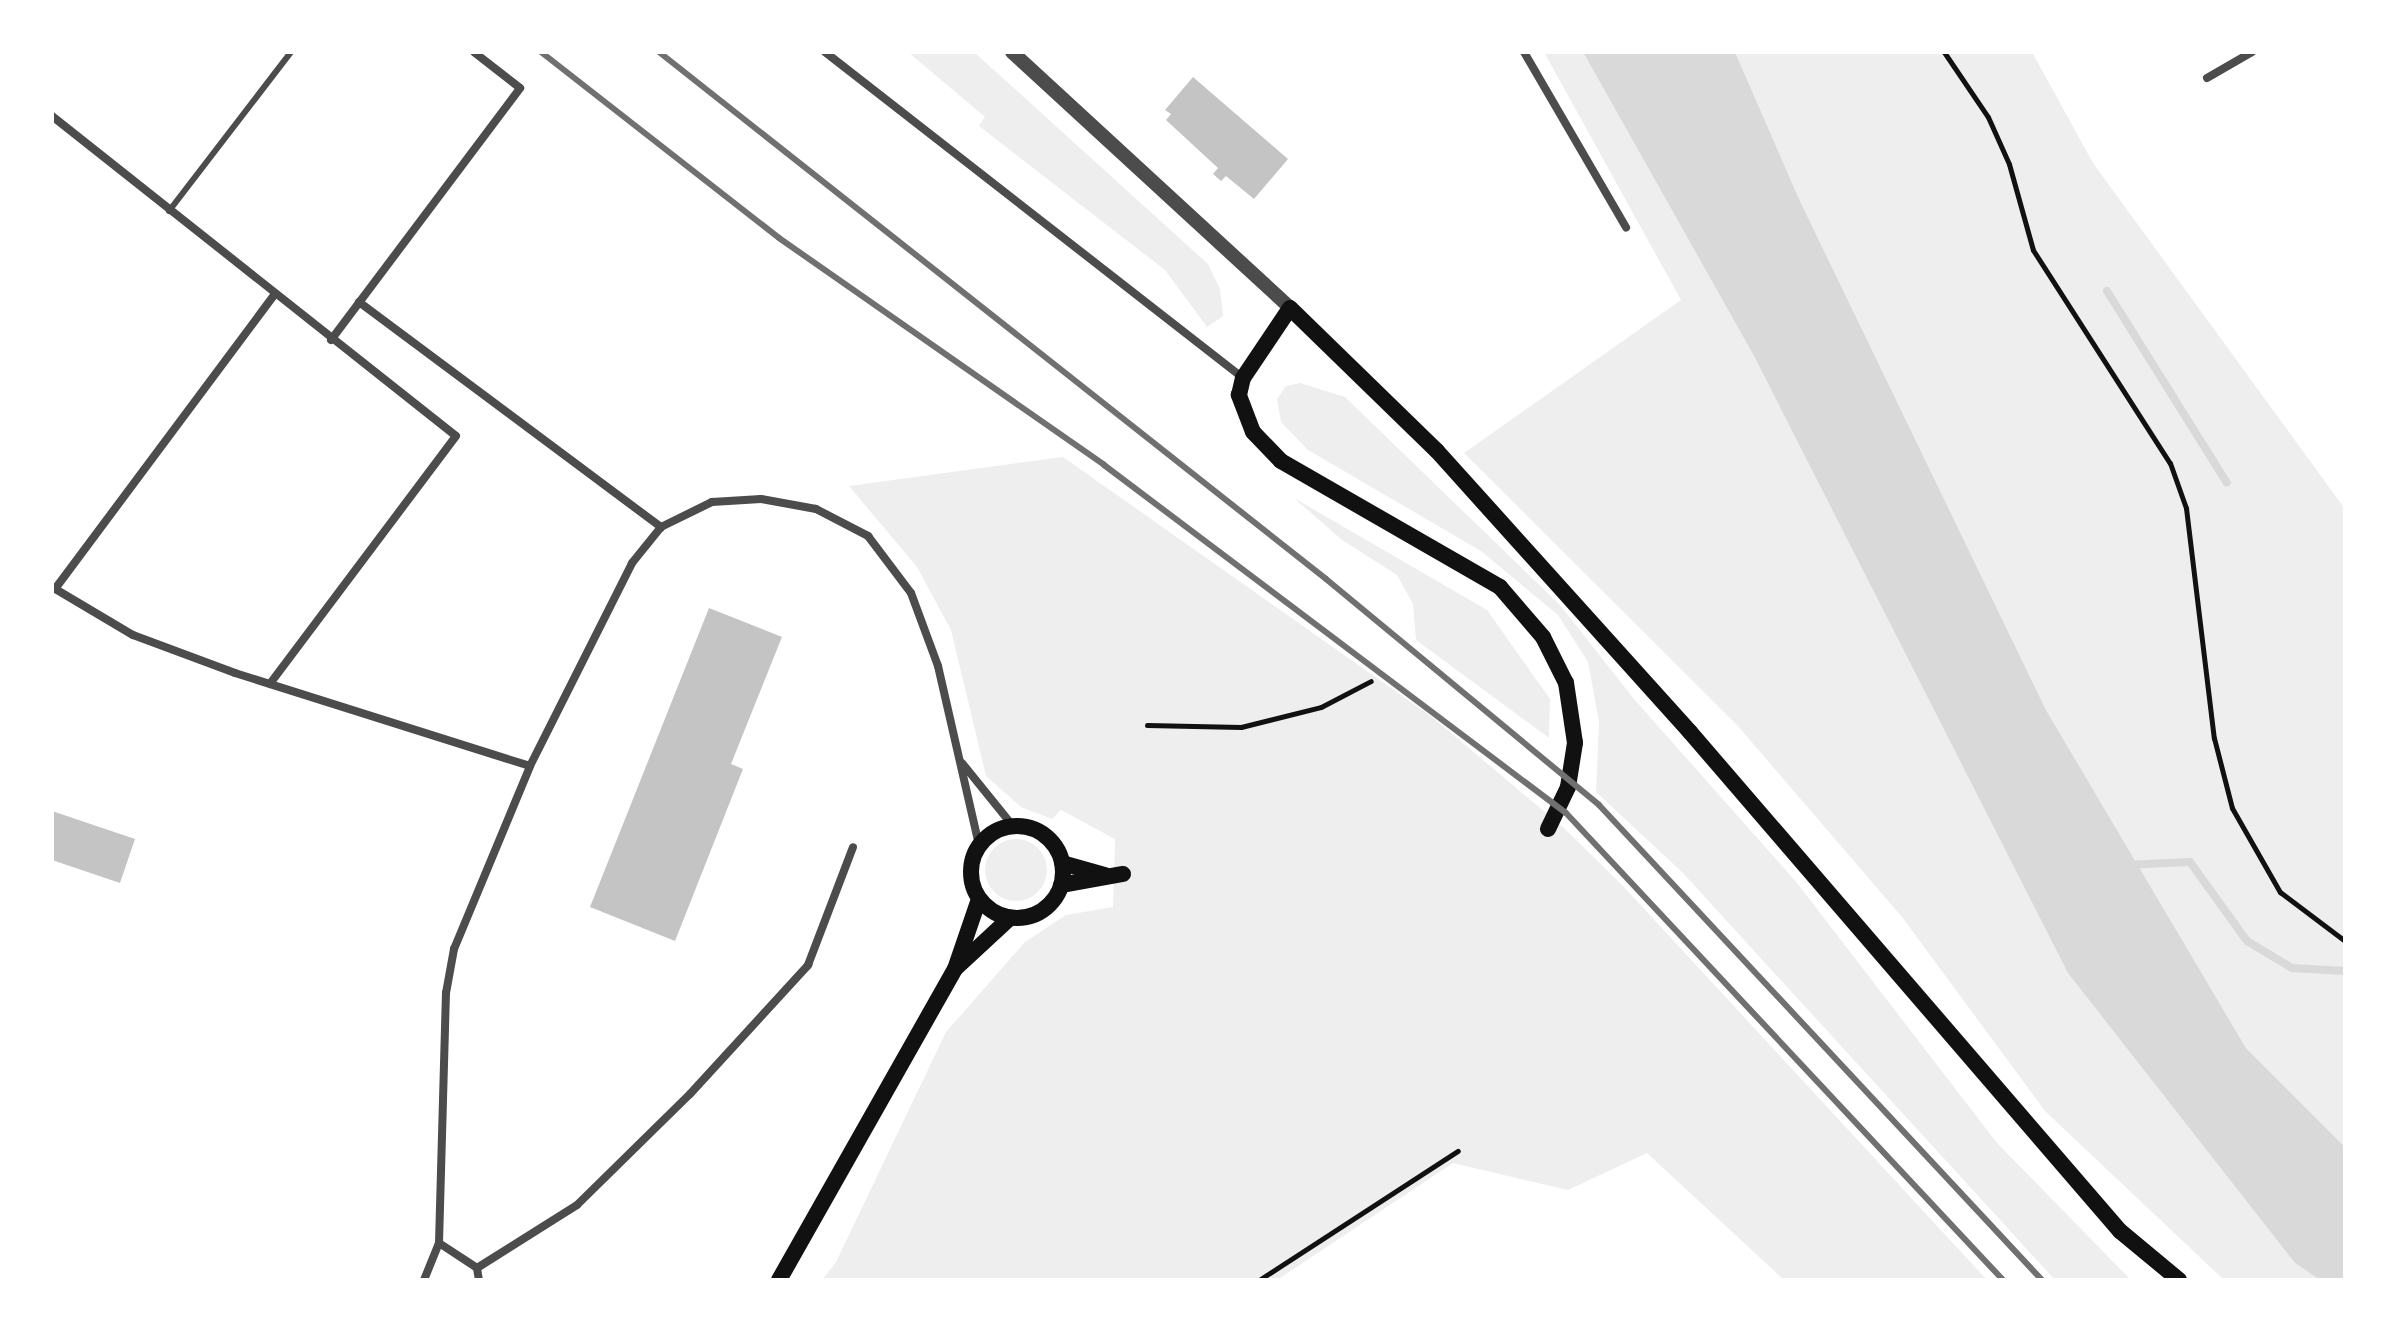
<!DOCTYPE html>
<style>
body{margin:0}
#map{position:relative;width:2397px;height:1332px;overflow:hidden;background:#fff;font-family:Signika,sans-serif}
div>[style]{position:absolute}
.green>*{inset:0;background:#eee}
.round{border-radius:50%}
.water>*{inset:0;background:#d9d9d9}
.stream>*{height:8px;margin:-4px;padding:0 4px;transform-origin:4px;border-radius:4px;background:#d9d9d9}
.building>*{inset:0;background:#c4c4c4}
.path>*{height:5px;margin:-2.5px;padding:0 2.5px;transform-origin:2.5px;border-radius:2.5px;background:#111}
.service>*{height:6px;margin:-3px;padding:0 3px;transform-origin:3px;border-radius:3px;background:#4c4c4c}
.minor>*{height:8px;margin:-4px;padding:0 4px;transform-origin:4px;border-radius:4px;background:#4c4c4c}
.tertiary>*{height:14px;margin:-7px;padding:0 7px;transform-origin:7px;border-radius:7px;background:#4c4c4c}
.secondary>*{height:16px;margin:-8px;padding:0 8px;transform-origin:8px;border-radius:8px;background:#111}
.secondary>.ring{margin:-8px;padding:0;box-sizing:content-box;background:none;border:16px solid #111;border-radius:50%}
.rail>*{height:6px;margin:-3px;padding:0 3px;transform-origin:3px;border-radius:3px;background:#707070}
span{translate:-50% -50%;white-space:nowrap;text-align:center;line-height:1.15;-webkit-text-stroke:8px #fff;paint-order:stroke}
.frame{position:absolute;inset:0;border:54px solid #fff;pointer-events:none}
</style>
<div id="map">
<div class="green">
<i style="clip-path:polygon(908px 52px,974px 52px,1208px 264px,1220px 289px,1223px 316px,1207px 327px,1165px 270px,979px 126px,985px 117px)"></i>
<i style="clip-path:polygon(1544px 52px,1583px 52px,1754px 356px,2009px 854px,2295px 1263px,2320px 1280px,2224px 1280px,2045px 1111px,1902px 917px,1737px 725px,1464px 453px,1681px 300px)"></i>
<i style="clip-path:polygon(1735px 52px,2032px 52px,2093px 163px,2345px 509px,2345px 1147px,2246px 1048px,2046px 710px,1799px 199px)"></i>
<i style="clip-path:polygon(1300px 383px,1345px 397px,1560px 605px,1634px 699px,1797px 883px,1997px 1143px,2131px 1280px,2055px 1280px,1682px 872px,1596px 792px,1599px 722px,1588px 662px,1558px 615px,1481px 551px,1308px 450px,1281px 422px,1277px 399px,1286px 386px)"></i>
<i style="clip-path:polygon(1063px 457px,1432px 717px,1565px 829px,1623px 886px,1987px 1280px,1784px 1280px,1647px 1153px,1568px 1190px,1453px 1163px,1277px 1280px,822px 1280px,836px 1262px,946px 1032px,1025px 942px,1066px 915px,1113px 907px,1115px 839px,1061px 810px,1052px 819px,1021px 807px,986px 776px,951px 630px,917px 567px,849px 486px)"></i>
<i style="clip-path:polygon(1294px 498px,1487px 610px,1550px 699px,1549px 738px,1416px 640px,1413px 604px,1397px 575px,1342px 540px)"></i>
<i class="round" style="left:985px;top:839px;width:62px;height:62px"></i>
</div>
<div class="water">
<i style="clip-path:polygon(1583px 52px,1735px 52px,1799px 199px,2046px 710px,2246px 1048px,2345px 1147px,2345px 1280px,2320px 1280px,2295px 1263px,2068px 973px,1754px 356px)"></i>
</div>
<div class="stream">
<i style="left:2107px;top:291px;width:226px;rotate:58deg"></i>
<i style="left:2126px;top:865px;width:64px;rotate:-2.7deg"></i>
<i style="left:2190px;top:862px;width:97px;rotate:54.2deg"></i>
<i style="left:2247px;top:941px;width:52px;rotate:31deg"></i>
<i style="left:2292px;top:968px;width:53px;rotate:3.2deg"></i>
</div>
<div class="building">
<i style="clip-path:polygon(1193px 77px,1288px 159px,1254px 199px,1226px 176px,1221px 181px,1213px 174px,1218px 168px,1166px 120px,1171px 114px,1165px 110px)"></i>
<i style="clip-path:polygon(709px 608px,782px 637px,731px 764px,743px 769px,675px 941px,590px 907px)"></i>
<i style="clip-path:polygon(52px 811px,135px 839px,120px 883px,52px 860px)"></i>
</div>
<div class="path">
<i style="left:1944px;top:52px;width:78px;rotate:55.9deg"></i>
<i style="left:1988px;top:117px;width:51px;rotate:65.9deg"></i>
<i style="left:2009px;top:164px;width:89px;rotate:74.4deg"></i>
<i style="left:2033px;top:250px;width:253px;rotate:57.3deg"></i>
<i style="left:2170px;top:463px;width:48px;rotate:70.4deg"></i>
<i style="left:2186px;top:508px;width:232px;rotate:83.1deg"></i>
<i style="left:2214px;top:738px;width:72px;rotate:75.6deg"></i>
<i style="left:2232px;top:808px;width:97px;rotate:60.3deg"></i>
<i style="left:2280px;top:892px;width:81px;rotate:37deg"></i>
<i style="left:1147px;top:725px;width:94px;rotate:1.2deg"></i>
<i style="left:1241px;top:727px;width:82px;rotate:-14deg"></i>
<i style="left:1321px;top:707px;width:56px;rotate:-27.5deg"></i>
<i style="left:1259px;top:1280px;width:237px;rotate:-33deg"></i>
</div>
<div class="service">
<i style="left:169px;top:211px;width:200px;rotate:-52.5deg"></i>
</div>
<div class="minor">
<i style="left:825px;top:52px;width:530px;rotate:37.95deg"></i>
<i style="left:1524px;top:52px;width:203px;rotate:59.8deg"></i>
<i style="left:2207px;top:78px;width:52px;rotate:-30deg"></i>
<i style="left:52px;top:116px;width:515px;rotate:38.38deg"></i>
<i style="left:456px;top:436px;width:310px;rotate:126.9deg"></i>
<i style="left:359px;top:302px;width:377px;rotate:36.7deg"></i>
<i style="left:331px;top:340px;width:315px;rotate:-53.1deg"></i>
<i style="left:520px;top:88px;width:58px;rotate:-142deg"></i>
<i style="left:52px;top:587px;width:94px;rotate:30.7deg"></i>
<i style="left:133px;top:635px;width:109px;rotate:20.4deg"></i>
<i style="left:235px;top:673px;width:309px;rotate:17.5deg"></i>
<i style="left:55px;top:589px;width:367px;rotate:-53.3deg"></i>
<i style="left:962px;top:763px;width:81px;rotate:51deg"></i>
<i style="left:439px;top:1243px;width:45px;rotate:33.3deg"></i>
<i style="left:477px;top:1268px;width:118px;rotate:-32.2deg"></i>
<i style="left:577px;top:1205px;width:158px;rotate:-44.5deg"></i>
<i style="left:690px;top:1094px;width:175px;rotate:-47.5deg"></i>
<i style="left:808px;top:965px;width:126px;rotate:-69.1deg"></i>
<i style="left:477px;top:1268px;width:12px;rotate:81deg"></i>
<i style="left:424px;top:1280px;width:40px;rotate:-68deg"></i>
<i style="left:439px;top:1243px;width:250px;rotate:-88.4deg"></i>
<i style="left:446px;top:993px;width:45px;rotate:-79.7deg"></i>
<i style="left:454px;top:949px;width:198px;rotate:-67.4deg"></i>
<i style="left:530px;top:766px;width:227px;rotate:-63.3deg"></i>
<i style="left:632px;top:563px;width:46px;rotate:-51.1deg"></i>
<i style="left:661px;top:527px;width:57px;rotate:-26.1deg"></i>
<i style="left:712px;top:502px;width:49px;rotate:-3.5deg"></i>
<i style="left:761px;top:499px;width:56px;rotate:10.3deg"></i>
<i style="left:816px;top:509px;width:59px;rotate:27.4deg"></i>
<i style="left:868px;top:536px;width:71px;rotate:53deg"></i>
<i style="left:911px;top:593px;width:78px;rotate:69.7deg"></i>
<i style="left:938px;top:666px;width:184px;rotate:77.1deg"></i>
</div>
<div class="tertiary">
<i style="left:1012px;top:52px;width:378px;rotate:42.6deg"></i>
</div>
<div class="secondary">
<i class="ring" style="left:971px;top:826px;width:76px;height:76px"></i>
<i style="left:1548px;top:829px;width:47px;rotate:-64.5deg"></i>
<i style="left:1568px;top:787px;width:45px;rotate:-81deg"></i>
<i style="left:1575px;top:743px;width:61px;rotate:-98.5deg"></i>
<i style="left:1566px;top:683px;width:51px;rotate:-116.6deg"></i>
<i style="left:1543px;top:637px;width:66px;rotate:-130.7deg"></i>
<i style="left:1500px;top:587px;width:253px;rotate:-150.1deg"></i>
<i style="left:1281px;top:461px;width:40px;rotate:-134deg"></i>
<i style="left:1253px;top:432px;width:40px;rotate:-111deg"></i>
<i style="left:1239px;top:395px;width:17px;rotate:-77deg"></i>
<i style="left:1243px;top:378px;width:84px;rotate:-56.1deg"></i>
<i style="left:1290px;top:308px;width:205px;rotate:44.2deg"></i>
<i style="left:1437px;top:451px;width:378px;rotate:48deg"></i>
<i style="left:1690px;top:732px;width:659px;rotate:49.25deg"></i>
<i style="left:2120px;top:1231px;width:77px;rotate:39.7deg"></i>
<i style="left:1062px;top:863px;width:45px;rotate:15.6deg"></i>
<i style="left:1061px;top:885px;width:63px;rotate:-10.1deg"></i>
<i style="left:956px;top:968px;width:74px;rotate:-42.8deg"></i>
<i style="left:779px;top:1280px;width:357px;rotate:-60.5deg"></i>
<i style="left:955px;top:969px;width:74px;rotate:-71.1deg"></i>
</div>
<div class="rail">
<i style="left:541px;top:52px;width:302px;rotate:38deg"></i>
<i style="left:779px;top:238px;width:396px;rotate:34.9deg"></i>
<i style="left:1104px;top:465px;width:578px;rotate:36.99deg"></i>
<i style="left:1566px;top:813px;width:640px;rotate:46.9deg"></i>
<i style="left:659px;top:52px;width:850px;rotate:38.31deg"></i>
<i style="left:1326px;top:579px;width:354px;rotate:39.6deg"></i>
<i style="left:1599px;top:805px;width:650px;rotate:47deg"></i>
</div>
<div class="frame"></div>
</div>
